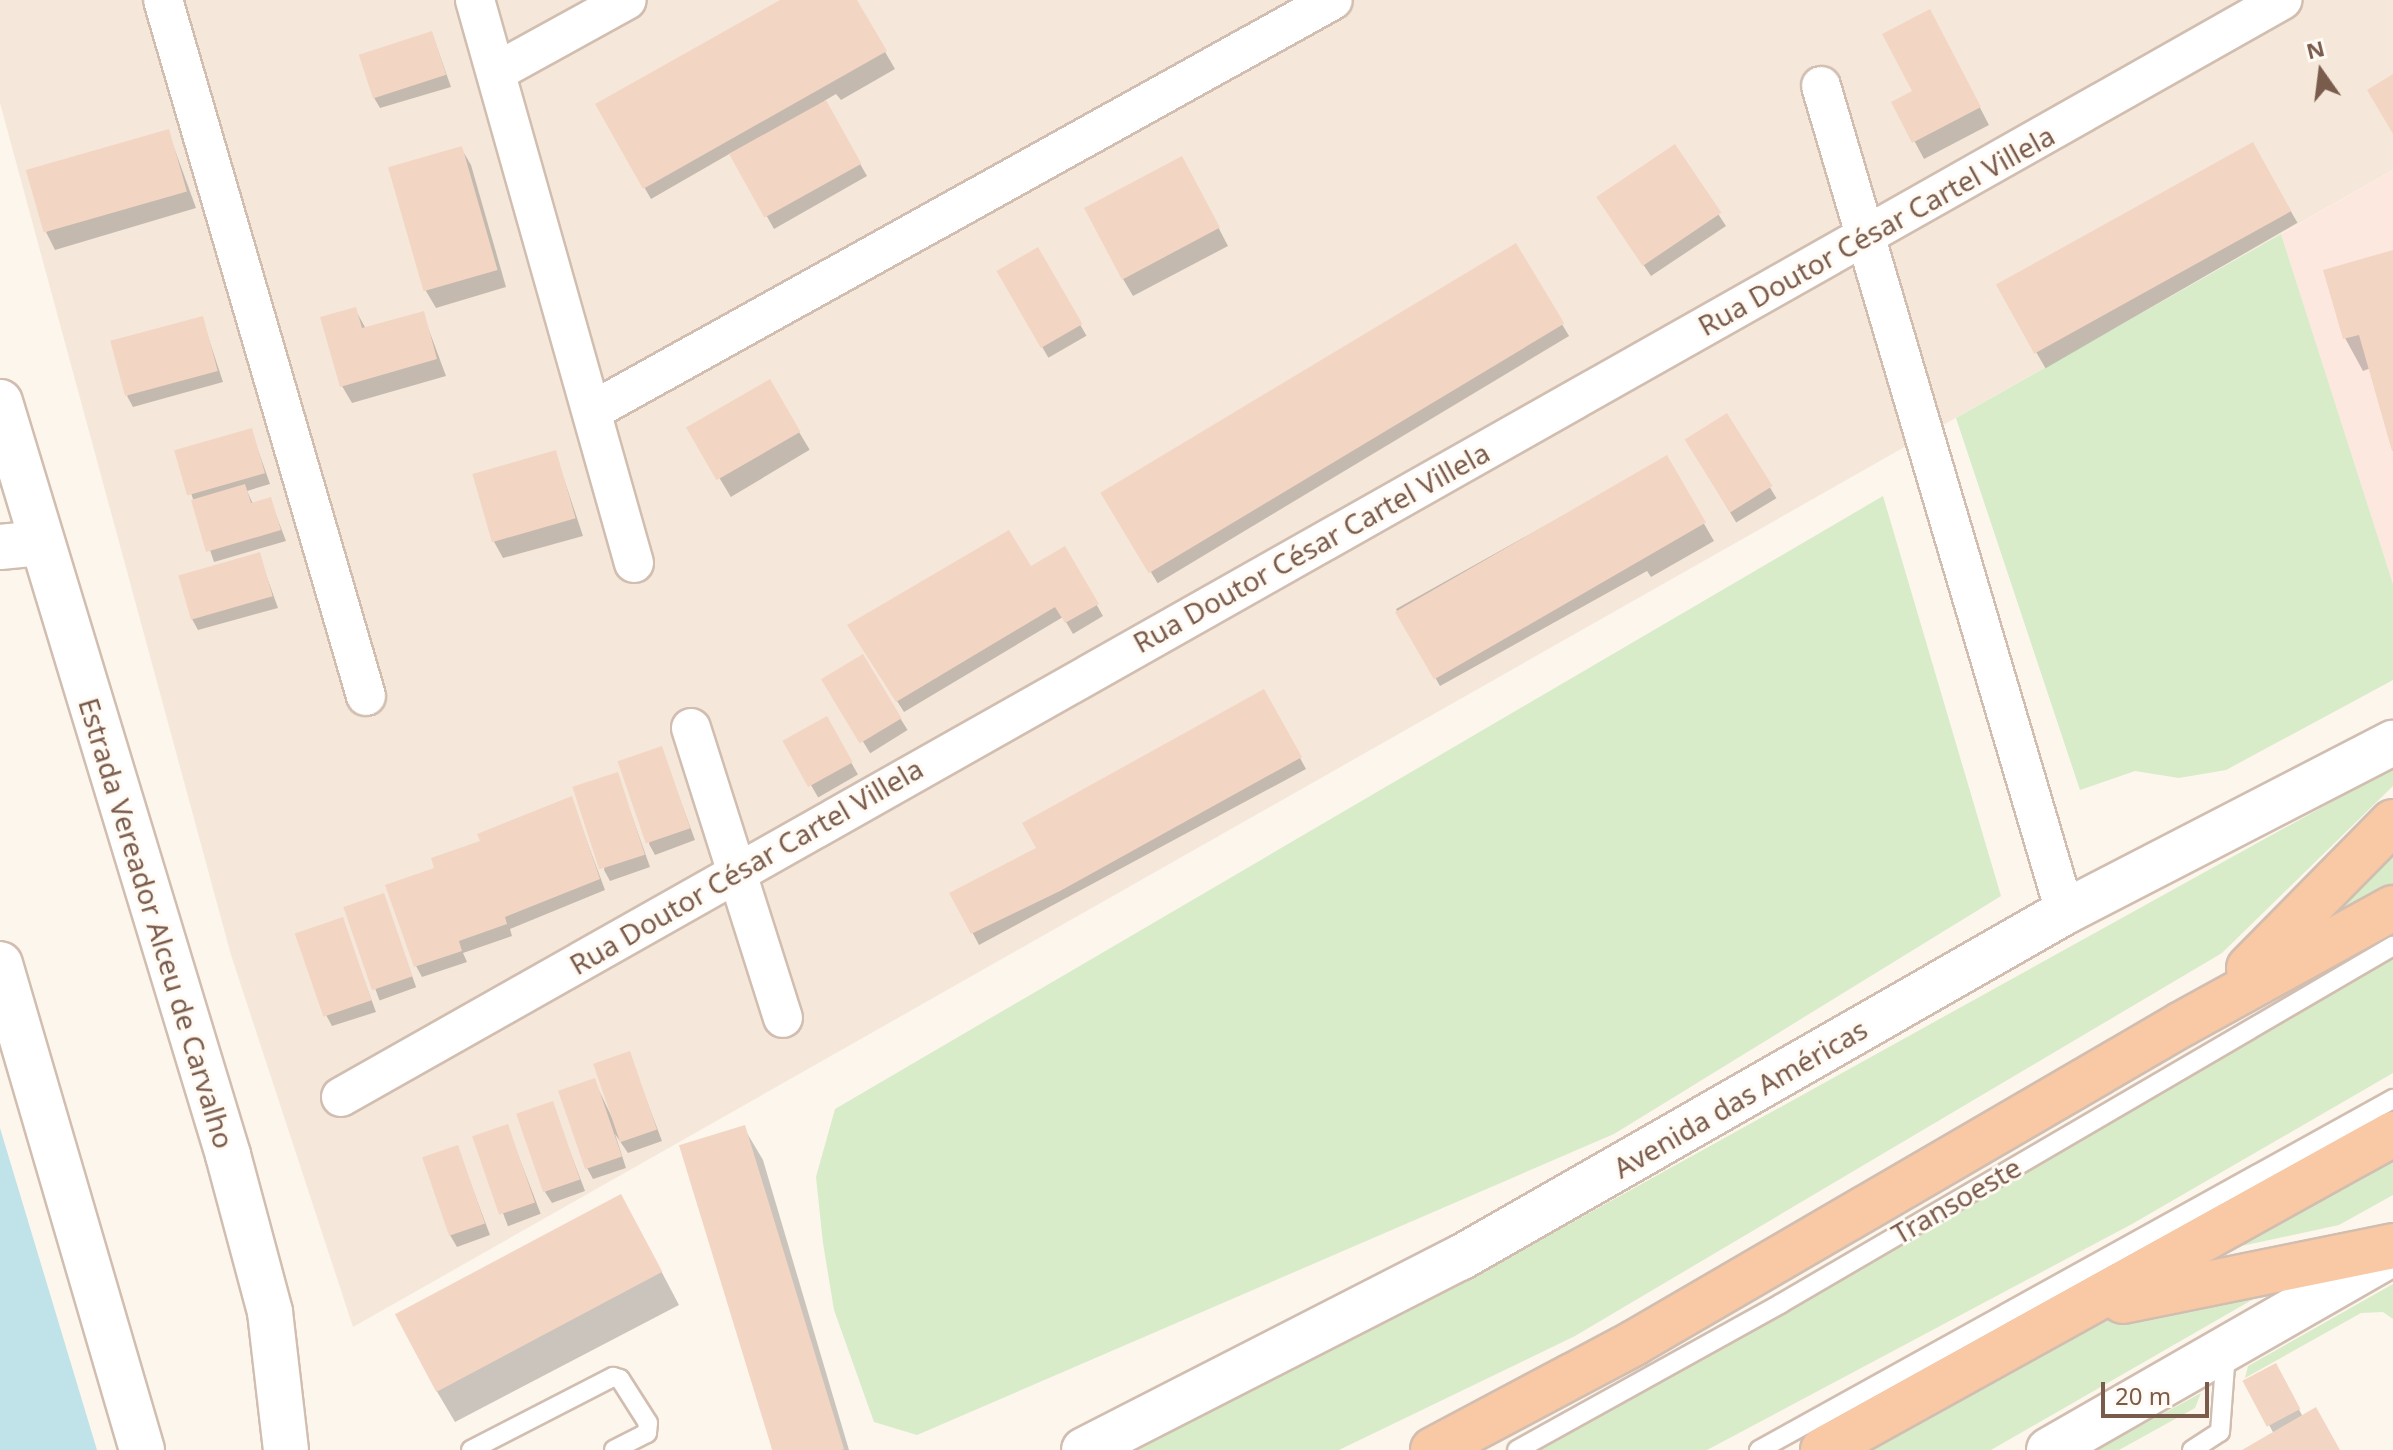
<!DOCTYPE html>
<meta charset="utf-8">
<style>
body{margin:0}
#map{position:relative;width:2393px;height:1450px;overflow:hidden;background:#fdf6ec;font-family:"Noto Sans",sans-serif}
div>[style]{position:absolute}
.residential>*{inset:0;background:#f5e8da}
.commercial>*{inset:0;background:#fde8e0}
.green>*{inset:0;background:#d8ecc9}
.water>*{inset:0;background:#bfe3e8}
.shadow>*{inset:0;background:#0003;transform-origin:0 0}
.building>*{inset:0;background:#f3d5c3;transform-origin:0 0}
.roads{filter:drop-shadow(2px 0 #d1beb0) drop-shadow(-2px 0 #d1beb0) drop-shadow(0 2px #d1beb0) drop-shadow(0 -2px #d1beb0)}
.service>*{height:18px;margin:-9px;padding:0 9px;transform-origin:9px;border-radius:9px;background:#fff}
.minor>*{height:38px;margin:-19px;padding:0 19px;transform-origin:19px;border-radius:19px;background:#fff}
.tertiary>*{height:44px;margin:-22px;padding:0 22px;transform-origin:22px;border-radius:22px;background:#fff}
.secondary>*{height:44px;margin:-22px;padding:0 22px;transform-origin:22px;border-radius:22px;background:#fff}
.trunk>*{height:44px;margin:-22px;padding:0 22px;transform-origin:22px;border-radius:22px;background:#f9c8a4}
span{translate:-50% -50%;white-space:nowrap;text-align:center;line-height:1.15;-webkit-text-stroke:6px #fffaf3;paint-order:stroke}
.street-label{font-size:28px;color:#7a5c4d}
.north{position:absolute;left:2281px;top:32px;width:80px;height:80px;-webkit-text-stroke:6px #fffaf3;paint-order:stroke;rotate:346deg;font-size:22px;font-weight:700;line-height:32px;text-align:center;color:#7a5c4d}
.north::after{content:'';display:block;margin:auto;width:28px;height:36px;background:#7a5c4d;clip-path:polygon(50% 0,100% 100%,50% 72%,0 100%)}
.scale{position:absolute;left:2101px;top:1382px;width:108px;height:36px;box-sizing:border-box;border:4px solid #7a5c4d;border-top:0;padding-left:10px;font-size:24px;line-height:28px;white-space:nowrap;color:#7a5c4d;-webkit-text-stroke:6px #fffaf3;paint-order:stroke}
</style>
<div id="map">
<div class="residential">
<i style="clip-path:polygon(0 0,2393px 0,2393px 170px,353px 1327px,231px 955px,0 103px)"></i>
</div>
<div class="commercial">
<i style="clip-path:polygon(2393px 170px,2393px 584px,2281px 234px)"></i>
</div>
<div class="green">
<i style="clip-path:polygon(2281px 234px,2393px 584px,2393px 680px,2226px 770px,2179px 778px,2135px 771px,2080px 790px,1956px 418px)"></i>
<i style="clip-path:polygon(1883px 496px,2001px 896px,1614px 1134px,917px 1435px,874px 1422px,834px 1310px,823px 1243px,816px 1177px,835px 1109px)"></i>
<i style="clip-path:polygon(2393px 768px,2393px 786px,2222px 953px,1575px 1336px,1339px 1450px,1120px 1450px,1524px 1249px)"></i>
<i style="clip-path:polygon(2393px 843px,2393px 884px,2304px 936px)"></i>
<i style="clip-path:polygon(2393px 953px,2393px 1073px,2132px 1224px,1707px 1450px,1533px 1450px)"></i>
<i style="clip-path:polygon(2393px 1143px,2393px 1195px,2339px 1225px,2190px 1257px)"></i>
<i style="clip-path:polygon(2393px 1284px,2393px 1319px,2383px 1312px,2361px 1313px,2245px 1378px,2248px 1366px)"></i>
<i style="clip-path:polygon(2257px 1297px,1991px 1450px,1856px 1450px,2122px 1313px)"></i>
<i style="clip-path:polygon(2201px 1393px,2195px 1408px,2119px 1450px,2096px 1450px)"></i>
</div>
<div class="water">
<i style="clip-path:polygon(0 1128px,97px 1450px,0 1450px)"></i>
</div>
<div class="shadow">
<i style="clip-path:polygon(784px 0,855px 0,895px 69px,841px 100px,836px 94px,824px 101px,867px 176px,774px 229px,731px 153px,651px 199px,597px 105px)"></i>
<i style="clip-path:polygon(1939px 29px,1989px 125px,1924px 159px,1894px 103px,1914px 92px)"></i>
<i style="clip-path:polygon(432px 33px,451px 87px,380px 108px,373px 96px)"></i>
<i style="clip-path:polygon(168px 131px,196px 208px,55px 250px,46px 232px)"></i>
<i style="left:2252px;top:144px;width:91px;height:291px;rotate:60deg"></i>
<i style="clip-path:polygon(1674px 146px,1726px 226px,1651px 276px,1605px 208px)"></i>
<i style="clip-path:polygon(461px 148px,471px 165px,506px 287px,436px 308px,426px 291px,390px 168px)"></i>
<i style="clip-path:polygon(1191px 175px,1228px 246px,1133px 296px,1123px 279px)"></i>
<i style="left:1515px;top:246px;width:105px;height:480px;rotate:59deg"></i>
<i style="left:1037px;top:250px;width:99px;height:44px;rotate:60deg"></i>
<i style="clip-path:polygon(2393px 252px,2393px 447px,2371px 368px,2363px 371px,2345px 338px)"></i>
<i style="clip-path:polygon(355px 309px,366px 329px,423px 314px,446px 376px,352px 403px,342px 386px)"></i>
<i style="clip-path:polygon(202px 318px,223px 382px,133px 407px,127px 396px)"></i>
<i style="left:769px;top:382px;width:79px;height:92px;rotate:59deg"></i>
<i style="left:1727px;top:416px;width:96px;height:47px;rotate:59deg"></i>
<i style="clip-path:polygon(251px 430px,270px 484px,247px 491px,253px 504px,270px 499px,286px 541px,214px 562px,177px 451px)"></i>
<i style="clip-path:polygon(555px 452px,583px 536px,503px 558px,493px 540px)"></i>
<i style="clip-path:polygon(1666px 458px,1714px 541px,1651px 577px,1647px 571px,1440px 686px,1396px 609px)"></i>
<i style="clip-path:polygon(1065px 549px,1103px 616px,1073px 634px,1063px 617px,904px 712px,856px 637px,1030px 569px)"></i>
<i style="clip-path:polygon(259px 555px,278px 608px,198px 630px,192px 619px)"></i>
<i style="left:862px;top:657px;width:86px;height:44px;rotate:58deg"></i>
<i style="clip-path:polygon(1264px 692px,1306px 769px,979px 945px,952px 894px,1039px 849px)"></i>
<i style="left:826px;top:719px;width:64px;height:46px;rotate:60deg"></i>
<i style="clip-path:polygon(661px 748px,695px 840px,655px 855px,649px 844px)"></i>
<i style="clip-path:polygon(617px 774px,650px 867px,610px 881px,604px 870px)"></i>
<i style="clip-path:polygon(571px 798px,605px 890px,510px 929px,512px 936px,463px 953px,467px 962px,422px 977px,416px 966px,437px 869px)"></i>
<i style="left:383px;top:896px;width:97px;height:39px;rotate:70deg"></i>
<i style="clip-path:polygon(342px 920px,376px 1012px,332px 1026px,326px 1015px)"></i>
<i style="clip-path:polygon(629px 1054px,662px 1141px,628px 1153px,615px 1134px,626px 1168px,593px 1179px,587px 1168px,594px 1080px,618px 1130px)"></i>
<i style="clip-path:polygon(552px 1104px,585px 1191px,552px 1203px,545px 1192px)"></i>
<i style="left:507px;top:1126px;width:94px;height:35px;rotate:69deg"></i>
<i style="clip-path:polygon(744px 1128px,763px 1160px,849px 1450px,772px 1450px)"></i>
<i style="clip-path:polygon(457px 1147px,490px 1235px,457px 1247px,450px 1235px)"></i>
<i style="clip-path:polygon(639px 1229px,679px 1305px,455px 1422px,436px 1390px)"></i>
<i style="clip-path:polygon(2282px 1377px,2303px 1417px,2338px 1450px,2246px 1450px,2274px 1434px,2245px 1381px)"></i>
</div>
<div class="building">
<i style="clip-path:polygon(780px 0,857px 0,887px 51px,643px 189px,595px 104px)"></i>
<i style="clip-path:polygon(1930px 9px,1981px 107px,1912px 143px,1891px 102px,1912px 91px,1882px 34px)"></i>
<i style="left:432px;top:31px;width:46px;height:77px;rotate:72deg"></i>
<i style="clip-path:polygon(2393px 74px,2393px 134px,2367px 90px)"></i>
<i style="left:826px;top:100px;width:73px;height:111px;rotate:61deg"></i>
<i style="left:169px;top:129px;width:65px;height:149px;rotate:74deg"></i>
<i style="left:2253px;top:142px;width:79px;height:294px;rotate:61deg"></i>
<i style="left:1675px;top:144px;width:83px;height:95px;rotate:56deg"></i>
<i style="left:462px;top:146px;width:129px;height:77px;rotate:74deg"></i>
<i style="left:1182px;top:156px;width:81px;height:111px;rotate:62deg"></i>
<i style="left:1516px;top:243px;width:94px;height:485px;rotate:59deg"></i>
<i style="left:1038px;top:247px;width:89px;height:48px;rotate:60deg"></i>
<i style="clip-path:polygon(2393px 250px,2393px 451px,2392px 451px,2359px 335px,2343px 339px,2323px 270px)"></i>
<i style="clip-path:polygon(356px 307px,362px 328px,424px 311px,437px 359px,340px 387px,320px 317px)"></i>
<i style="left:203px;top:316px;width:57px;height:96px;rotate:75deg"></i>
<i style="left:770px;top:379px;width:61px;height:97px;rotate:60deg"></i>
<i style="left:1727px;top:413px;width:86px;height:50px;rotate:58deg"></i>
<i style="left:252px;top:428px;width:47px;height:81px;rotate:74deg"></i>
<i style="left:556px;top:450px;width:71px;height:87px;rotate:74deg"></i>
<i style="left:1667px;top:455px;width:78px;height:314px;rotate:60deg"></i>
<i style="clip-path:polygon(245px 484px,251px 503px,271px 497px,281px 530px,206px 552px,191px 500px)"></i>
<i style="clip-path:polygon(1009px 530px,1031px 566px,1065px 546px,1099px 604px,1065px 623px,1055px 607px,896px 702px,847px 625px)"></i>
<i style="left:260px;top:552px;width:46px;height:85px;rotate:74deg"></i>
<i style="left:863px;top:654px;width:75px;height:49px;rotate:59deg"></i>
<i style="clip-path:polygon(1264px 689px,1302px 757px,1060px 891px,971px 934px,949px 893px,1036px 848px,1022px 823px)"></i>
<i style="left:827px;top:716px;width:53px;height:51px;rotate:61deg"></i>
<i style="left:662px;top:746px;width:87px;height:47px;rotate:71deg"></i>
<i style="left:618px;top:772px;width:87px;height:48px;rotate:72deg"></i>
<i style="clip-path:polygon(572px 796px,600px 879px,505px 917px,507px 924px,459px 941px,462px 951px,414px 967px,385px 885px,434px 868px,431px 858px,480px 841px,477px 834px)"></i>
<i style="left:384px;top:893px;width:88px;height:43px;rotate:71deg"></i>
<i style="left:343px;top:917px;width:88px;height:51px;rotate:71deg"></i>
<i style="left:630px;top:1051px;width:83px;height:39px;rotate:71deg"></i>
<i style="left:595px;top:1078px;width:83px;height:39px;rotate:71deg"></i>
<i style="left:553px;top:1101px;width:83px;height:39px;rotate:71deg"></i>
<i style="left:508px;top:1124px;width:83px;height:38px;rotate:71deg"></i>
<i style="left:745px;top:1125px;width:339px;height:69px;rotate:73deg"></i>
<i style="left:458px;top:1145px;width:83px;height:38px;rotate:71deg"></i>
<i style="left:621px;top:1194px;width:88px;height:256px;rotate:62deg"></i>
<i style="left:2276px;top:1363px;width:52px;height:38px;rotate:62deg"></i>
<i style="clip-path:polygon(2316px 1407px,2340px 1450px,2242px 1450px)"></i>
</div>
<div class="roads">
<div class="service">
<i style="left:471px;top:1450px;width:160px;rotate:-27.2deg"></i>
<i style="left:613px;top:1377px;width:7px;rotate:16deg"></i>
<i style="left:620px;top:1379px;width:52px;rotate:57.5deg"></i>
<i style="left:648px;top:1423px;width:10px;rotate:96deg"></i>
<i style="left:647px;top:1433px;width:37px;rotate:153deg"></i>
<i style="left:1517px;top:1450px;width:301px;rotate:-29deg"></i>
<i style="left:1780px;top:1304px;width:710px;rotate:-30.29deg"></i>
<i style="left:1759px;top:1450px;width:725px;rotate:-28.97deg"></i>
<i style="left:2192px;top:1450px;width:33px;rotate:-33deg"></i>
<i style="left:2220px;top:1432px;width:79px;rotate:-85.7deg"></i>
</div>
<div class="minor">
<i style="left:163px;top:0;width:725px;rotate:73.74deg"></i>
<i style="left:475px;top:0;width:585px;rotate:74.23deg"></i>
<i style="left:496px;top:72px;width:149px;rotate:-28.8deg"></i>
<i style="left:1821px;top:86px;width:861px;rotate:73.54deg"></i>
<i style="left:592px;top:411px;width:847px;rotate:-29.02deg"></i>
<i style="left:691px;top:728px;width:304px;rotate:72.4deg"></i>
<i style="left:341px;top:1097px;width:2230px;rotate:-29.47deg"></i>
</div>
<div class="tertiary">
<i style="left:0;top:402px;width:787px;rotate:73.15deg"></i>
<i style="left:228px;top:1155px;width:163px;rotate:75deg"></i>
<i style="left:270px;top:1312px;width:139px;rotate:83.4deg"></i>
<i style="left:0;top:547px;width:41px;rotate:-5.6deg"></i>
<i style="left:0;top:964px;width:506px;rotate:73.71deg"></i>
</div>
<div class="secondary">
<i style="left:1084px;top:1450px;width:422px;rotate:-27.1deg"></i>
<i style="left:1460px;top:1258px;width:697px;rotate:-29.77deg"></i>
<i style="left:2065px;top:912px;width:369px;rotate:-27.3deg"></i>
<i style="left:2049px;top:1450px;width:396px;rotate:-29.8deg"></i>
</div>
<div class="trunk">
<i style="left:2249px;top:968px;width:205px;rotate:-45.4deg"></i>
<i style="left:2123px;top:1301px;width:276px;rotate:-11.5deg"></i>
<i style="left:1433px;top:1450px;width:228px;rotate:-28deg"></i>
<i style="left:1634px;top:1343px;width:634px;rotate:-30.2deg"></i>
<i style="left:2182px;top:1024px;width:241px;rotate:-28.8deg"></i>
<i style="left:1823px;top:1450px;width:652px;rotate:-29deg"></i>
</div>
</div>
<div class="street-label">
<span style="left:1876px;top:230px;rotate:-29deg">Rua Doutor César Cartel Villela</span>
<span style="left:1311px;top:547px;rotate:-29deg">Rua Doutor César Cartel Villela</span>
<span style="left:746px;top:866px;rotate:-30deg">Rua Doutor César Cartel Villela</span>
<span style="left:157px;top:923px;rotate:73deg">Estrada Vereador Alceu de Carvalho</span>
<span style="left:1740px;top:1098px;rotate:-30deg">Avenida das Américas</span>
<span style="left:1956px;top:1200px;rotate:-30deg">Transoeste</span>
</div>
<div class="north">N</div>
<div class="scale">20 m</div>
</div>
